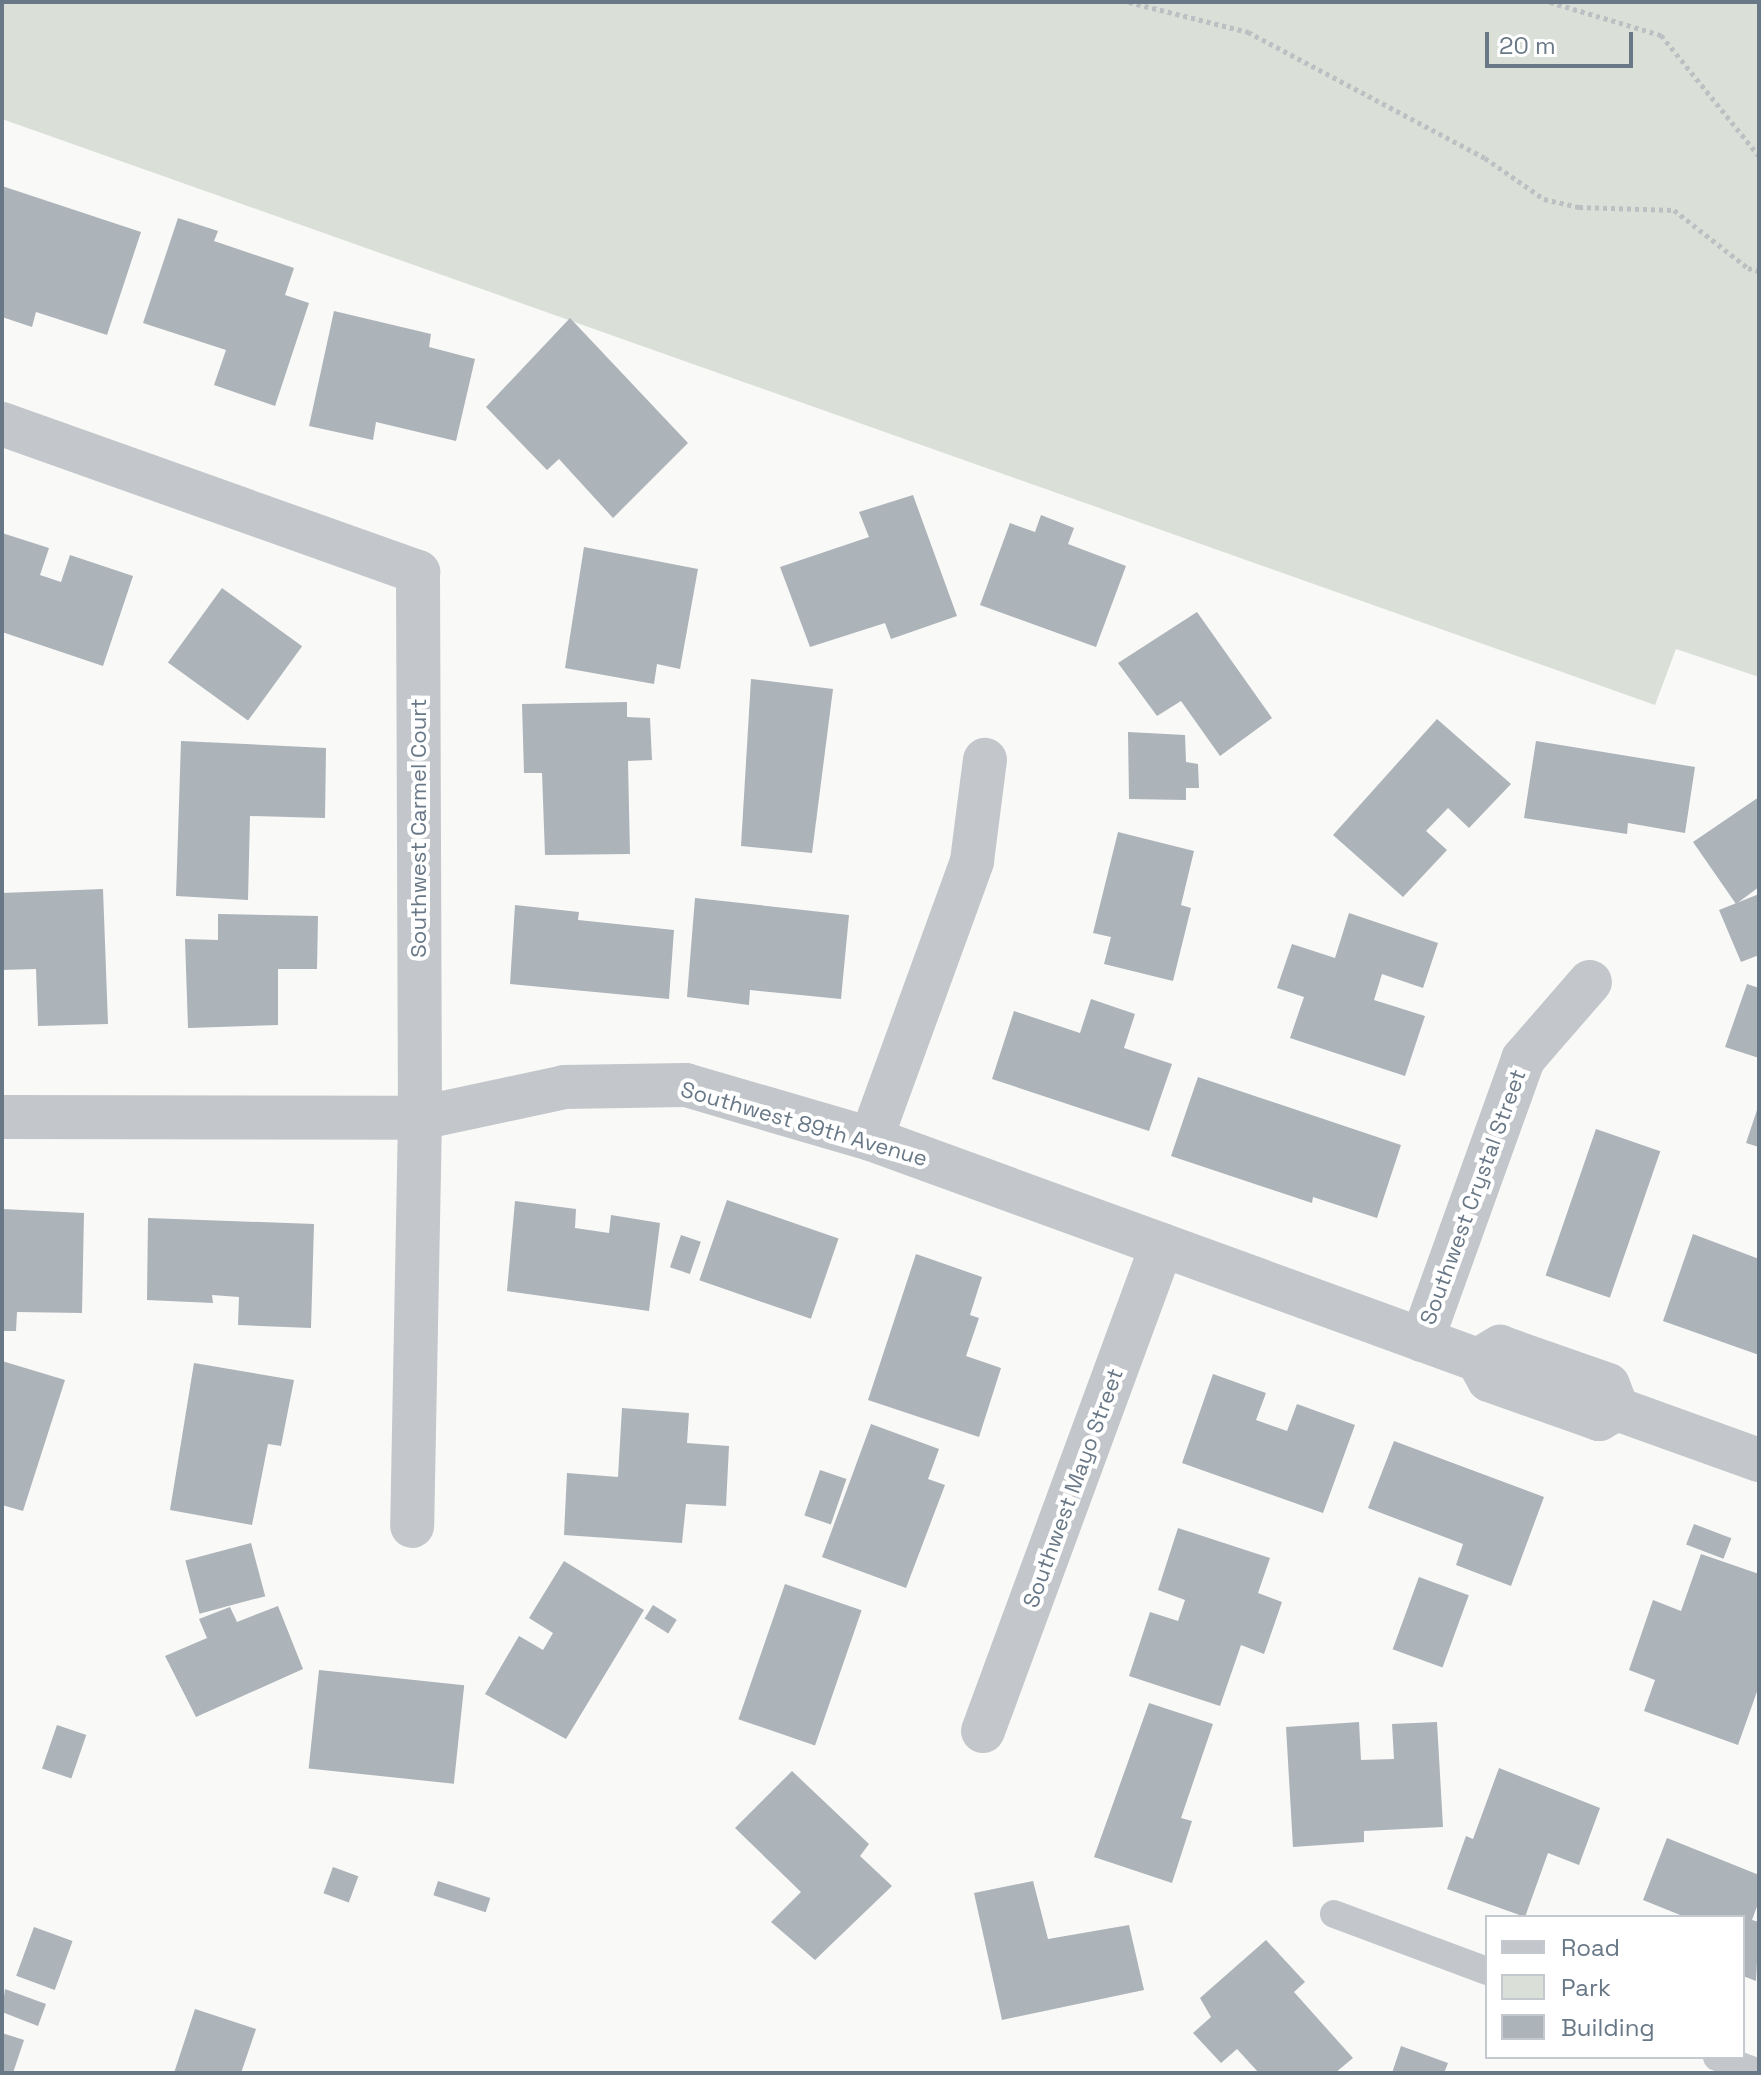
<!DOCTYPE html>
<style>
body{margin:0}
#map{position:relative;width:1761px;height:2075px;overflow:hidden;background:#f9f9f7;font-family:"Space Grotesk",sans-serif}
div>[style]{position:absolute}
.green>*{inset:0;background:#dae0d8}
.building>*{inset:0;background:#acb3b9;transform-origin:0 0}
.path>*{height:5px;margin-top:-2.5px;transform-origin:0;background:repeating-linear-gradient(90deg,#bdbfc2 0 4px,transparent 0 8px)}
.lane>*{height:28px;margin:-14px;padding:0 14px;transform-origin:14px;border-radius:14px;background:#c3c6ca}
.street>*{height:44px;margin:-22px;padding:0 22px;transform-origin:22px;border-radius:22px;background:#c3c6ca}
span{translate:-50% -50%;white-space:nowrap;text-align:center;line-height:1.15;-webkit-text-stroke:8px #fff;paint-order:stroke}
.street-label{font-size:22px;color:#697887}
.frame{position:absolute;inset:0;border:4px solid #697887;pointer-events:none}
.legend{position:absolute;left:1485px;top:1915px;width:260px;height:144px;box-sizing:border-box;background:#fff;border:2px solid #c3c9cf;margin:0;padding:10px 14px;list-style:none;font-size:24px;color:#697887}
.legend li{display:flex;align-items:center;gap:16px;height:40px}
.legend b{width:40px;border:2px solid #c3c9cf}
.scale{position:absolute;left:1485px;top:32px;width:148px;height:36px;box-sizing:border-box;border:4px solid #697887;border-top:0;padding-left:10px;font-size:24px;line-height:28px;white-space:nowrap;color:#697887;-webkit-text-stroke:6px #fff;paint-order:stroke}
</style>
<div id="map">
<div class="green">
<i style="clip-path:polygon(2px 2px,1759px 2px,1759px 677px,1676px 649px,1655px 705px,2px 119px)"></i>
</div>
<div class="building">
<i style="clip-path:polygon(2px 186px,141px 232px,107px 335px,36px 312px,32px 327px,2px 317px)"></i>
<i style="clip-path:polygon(178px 218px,218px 231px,214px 241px,294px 268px,285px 295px,309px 303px,275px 406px,214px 385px,226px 350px,143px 323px)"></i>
<i style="clip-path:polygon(334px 311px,431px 334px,429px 347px,475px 359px,456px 441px,376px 422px,373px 440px,309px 426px)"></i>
<i style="clip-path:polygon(570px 318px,688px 443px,613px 518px,559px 459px,547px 470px,486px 407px)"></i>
<i style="clip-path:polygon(913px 495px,957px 616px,891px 639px,885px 623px,810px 647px,780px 567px,869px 537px,859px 512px)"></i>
<i style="clip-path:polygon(1041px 515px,1074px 528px,1068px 544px,1126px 566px,1096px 647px,980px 605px,1010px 523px,1035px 532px)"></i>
<i style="clip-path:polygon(2px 533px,49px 548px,40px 575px,61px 582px,70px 555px,133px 576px,103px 666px,2px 632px)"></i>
<i style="clip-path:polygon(584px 547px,698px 569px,680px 669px,657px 664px,654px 684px,565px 668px)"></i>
<i style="left:222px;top:588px;width:99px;height:92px;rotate:36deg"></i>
<i style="clip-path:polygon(1197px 612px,1272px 718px,1220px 756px,1181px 701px,1157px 716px,1118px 663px)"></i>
<i style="clip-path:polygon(751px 679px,833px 689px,812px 853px,741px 846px)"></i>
<i style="clip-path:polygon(627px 702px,627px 717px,650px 718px,652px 760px,628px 761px,630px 854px,545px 855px,542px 773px,524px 773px,522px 704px)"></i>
<i style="clip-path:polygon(1437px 719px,1511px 784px,1469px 828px,1448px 808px,1426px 831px,1447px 850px,1403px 897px,1333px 835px)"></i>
<i style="clip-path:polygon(1128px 732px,1185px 735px,1186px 762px,1198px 764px,1199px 788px,1186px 788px,1186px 800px,1129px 799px)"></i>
<i style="clip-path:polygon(181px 741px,326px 748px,325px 818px,250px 816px,248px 900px,176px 896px)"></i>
<i style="clip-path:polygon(1536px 741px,1695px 767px,1685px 833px,1628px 823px,1627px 834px,1524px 818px)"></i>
<i style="clip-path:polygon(1759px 797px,1759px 887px,1736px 904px,1693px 842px)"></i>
<i style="clip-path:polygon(1118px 832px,1194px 851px,1181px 905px,1191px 908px,1173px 981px,1104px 964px,1111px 937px,1093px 933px)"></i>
<i style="clip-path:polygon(103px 889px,108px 1024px,38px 1026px,36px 969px,2px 970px,2px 893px)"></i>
<i style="clip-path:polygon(1759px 894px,1759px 955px,1741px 962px,1719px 910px)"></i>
<i style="clip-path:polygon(695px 898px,849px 915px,841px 999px,750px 990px,749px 1005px,687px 997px)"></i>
<i style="clip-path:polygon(515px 905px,579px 912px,578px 920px,674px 930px,669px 999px,510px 984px)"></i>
<i style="clip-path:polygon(1349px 913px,1438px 943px,1423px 988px,1382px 974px,1374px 1000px,1425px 1016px,1405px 1076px,1290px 1038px,1304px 997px,1277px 988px,1292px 944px,1335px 958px)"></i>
<i style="clip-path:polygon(218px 914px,318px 916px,317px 969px,278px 969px,278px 1025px,188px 1028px,185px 939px,218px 940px)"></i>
<i style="clip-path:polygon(1747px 984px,1759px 988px,1759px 1058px,1725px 1047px)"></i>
<i style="clip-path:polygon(1091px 999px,1135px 1014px,1124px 1048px,1172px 1064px,1149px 1131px,992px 1079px,1014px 1011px,1080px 1033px)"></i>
<i style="clip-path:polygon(1198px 1077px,1401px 1145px,1377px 1218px,1313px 1197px,1312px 1203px,1171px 1156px)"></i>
<i style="clip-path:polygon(1758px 1107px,1759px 1107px,1759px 1147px,1746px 1143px)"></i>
<i style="left:1596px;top:1129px;width:68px;height:155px;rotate:19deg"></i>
<i style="left:727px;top:1200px;width:118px;height:85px;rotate:19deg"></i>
<i style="clip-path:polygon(515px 1201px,576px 1209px,575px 1228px,609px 1233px,611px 1215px,660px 1223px,649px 1311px,507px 1291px)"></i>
<i style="clip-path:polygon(2px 1209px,84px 1213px,82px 1313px,17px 1312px,16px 1331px,2px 1331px)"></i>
<i style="clip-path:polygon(148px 1218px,314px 1224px,311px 1328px,238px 1325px,239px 1297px,212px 1295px,213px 1303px,147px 1300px)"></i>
<i style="clip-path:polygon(1693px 1234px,1759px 1259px,1759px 1355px,1663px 1321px)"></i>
<i style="left:681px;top:1235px;width:21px;height:34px;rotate:19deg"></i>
<i style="clip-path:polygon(916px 1254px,982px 1277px,970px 1315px,979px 1318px,966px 1356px,1001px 1368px,979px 1437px,868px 1400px)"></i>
<i style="clip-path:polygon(2px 1361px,65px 1380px,23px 1511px,2px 1505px)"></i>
<i style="clip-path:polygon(194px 1363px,294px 1380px,281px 1446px,268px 1444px,252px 1525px,170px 1510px)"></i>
<i style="clip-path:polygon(1213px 1374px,1266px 1393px,1256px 1420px,1287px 1431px,1297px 1404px,1355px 1425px,1323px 1513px,1182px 1463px)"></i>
<i style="clip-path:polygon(622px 1408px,689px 1413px,687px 1443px,729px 1446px,726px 1506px,686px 1504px,682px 1543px,564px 1535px,567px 1473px,618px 1477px)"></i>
<i style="clip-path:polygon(871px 1424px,939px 1449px,928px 1479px,945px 1485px,906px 1588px,822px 1557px)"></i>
<i style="clip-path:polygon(1394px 1441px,1544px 1497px,1511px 1586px,1456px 1565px,1463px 1544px,1368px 1508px)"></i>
<i style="left:820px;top:1470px;width:28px;height:48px;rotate:19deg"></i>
<i style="left:1694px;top:1524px;width:40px;height:22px;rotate:21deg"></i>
<i style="clip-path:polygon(1178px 1528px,1270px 1558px,1258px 1593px,1282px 1602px,1264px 1654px,1241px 1645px,1220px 1706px,1129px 1676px,1150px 1612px,1178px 1621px,1185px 1600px,1158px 1590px)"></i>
<i style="left:251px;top:1543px;width:55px;height:68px;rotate:75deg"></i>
<i style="clip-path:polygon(1701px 1554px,1759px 1574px,1759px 1686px,1738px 1745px,1644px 1711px,1655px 1680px,1629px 1670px,1653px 1600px,1681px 1611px)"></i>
<i style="clip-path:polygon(564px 1561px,644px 1610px,566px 1739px,485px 1694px,519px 1636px,543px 1650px,553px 1633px,529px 1618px)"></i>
<i style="left:1419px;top:1577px;width:53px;height:77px;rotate:20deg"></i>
<i style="left:785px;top:1584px;width:81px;height:143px;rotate:19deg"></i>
<i style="left:653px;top:1605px;width:28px;height:16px;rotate:32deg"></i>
<i style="clip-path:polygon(278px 1606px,303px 1669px,196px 1717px,165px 1656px,207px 1638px,199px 1619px,230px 1607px,237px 1622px)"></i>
<i style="left:319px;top:1670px;width:146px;height:99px;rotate:6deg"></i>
<i style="clip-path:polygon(1149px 1703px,1213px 1724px,1181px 1818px,1192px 1821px,1172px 1883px,1094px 1857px)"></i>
<i style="clip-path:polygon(1359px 1722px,1361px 1760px,1394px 1759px,1392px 1724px,1437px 1722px,1443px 1827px,1364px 1831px,1364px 1842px,1293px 1847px,1286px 1727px)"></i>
<i style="left:57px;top:1725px;width:31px;height:46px;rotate:19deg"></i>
<i style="clip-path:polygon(1499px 1768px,1600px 1808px,1579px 1865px,1548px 1853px,1525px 1917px,1447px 1889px,1466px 1836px,1473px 1839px)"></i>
<i style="clip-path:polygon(792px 1771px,869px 1844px,860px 1856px,892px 1886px,815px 1960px,771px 1922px,801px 1892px,735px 1828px)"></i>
<i style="clip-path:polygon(1667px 1838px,1759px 1875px,1759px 1901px,1752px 1920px,1759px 1922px,1756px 1981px,1743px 1976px,1743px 1917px,1685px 1917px,1643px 1900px)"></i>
<i style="left:333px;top:1867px;width:27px;height:28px;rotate:20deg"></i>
<i style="left:438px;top:1881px;width:55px;height:15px;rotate:18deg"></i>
<i style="clip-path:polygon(1033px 1881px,1048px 1939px,1129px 1925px,1144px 1990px,1002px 2020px,974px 1893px)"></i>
<i style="left:34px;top:1927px;width:41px;height:52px;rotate:20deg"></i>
<i style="clip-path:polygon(1266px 1940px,1305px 1982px,1294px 1992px,1353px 2058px,1335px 2073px,1259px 2073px,1237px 2049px,1221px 2063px,1193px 2033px,1211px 2017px,1200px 1998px)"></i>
<i style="clip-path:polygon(5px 1989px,46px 2004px,38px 2026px,2px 2012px)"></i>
<i style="clip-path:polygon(195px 2009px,256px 2029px,241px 2073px,174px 2073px)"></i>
<i style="clip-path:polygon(2px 2033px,24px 2040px,13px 2073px,2px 2073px)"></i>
<i style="clip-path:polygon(1401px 2046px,1448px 2063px,1444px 2073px,1392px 2073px)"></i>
</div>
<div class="path">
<i style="left:1129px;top:2px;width:123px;rotate:14.1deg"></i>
<i style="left:1248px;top:32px;width:268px;rotate:28deg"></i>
<i style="left:1485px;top:158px;width:72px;rotate:34.8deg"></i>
<i style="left:1544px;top:199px;width:36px;rotate:13deg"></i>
<i style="left:1579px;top:207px;width:95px;rotate:1.8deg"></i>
<i style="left:1674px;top:210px;width:94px;rotate:38.1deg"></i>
<i style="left:1748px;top:268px;width:11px;rotate:15deg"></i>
<i style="left:1550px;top:2px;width:116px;rotate:16.6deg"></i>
<i style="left:1661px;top:35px;width:156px;rotate:51deg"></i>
</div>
<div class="lane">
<i style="left:1334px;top:1914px;width:163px;rotate:20.4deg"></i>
<i style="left:1717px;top:2057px;width:45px;rotate:20.9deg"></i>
</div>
<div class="street">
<i style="left:2px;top:424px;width:442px;rotate:19.6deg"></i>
<i style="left:418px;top:572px;width:546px;rotate:89.79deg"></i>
<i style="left:420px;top:1118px;width:408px;rotate:91.1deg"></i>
<i style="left:2px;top:1117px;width:418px;rotate:0.1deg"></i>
<i style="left:420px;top:1118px;width:147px;rotate:-12.1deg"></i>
<i style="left:564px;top:1087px;width:122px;rotate:-0.9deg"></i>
<i style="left:686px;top:1085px;width:193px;rotate:16.3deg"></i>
<i style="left:871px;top:1139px;width:646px;rotate:20.01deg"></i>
<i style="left:1478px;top:1360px;width:23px;rotate:61deg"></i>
<i style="left:1489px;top:1380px;width:117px;rotate:19.5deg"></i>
<i style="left:1599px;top:1419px;width:21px;rotate:-29deg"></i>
<i style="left:1617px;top:1409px;width:151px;rotate:19.8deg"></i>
<i style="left:871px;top:1139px;width:296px;rotate:-70deg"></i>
<i style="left:972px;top:861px;width:102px;rotate:-82.7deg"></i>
<i style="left:1422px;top:1340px;width:299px;rotate:-70.2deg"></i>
<i style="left:1523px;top:1059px;width:102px;rotate:-49deg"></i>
<i style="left:1478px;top:1360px;width:26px;rotate:-31deg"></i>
<i style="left:1500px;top:1347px;width:114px;rotate:19.4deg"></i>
<i style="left:1608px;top:1385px;width:26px;rotate:69deg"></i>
<i style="left:983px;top:1731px;width:518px;rotate:-69.78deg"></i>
</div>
<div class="street-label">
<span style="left:419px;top:828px;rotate:-90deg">Southwest Carmel Court</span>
<span style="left:804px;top:1124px;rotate:16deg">Southwest 89th Avenue</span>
<span style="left:1473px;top:1197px;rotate:-70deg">Southwest Crystal Street</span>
<span style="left:1073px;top:1488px;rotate:-70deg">Southwest Mayo Street</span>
</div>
<div class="frame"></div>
<ul class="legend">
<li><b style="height:10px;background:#c3c6ca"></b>Road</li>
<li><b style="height:22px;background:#dae0d8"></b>Park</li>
<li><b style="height:22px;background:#acb3b9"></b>Building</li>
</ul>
<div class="scale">20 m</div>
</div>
